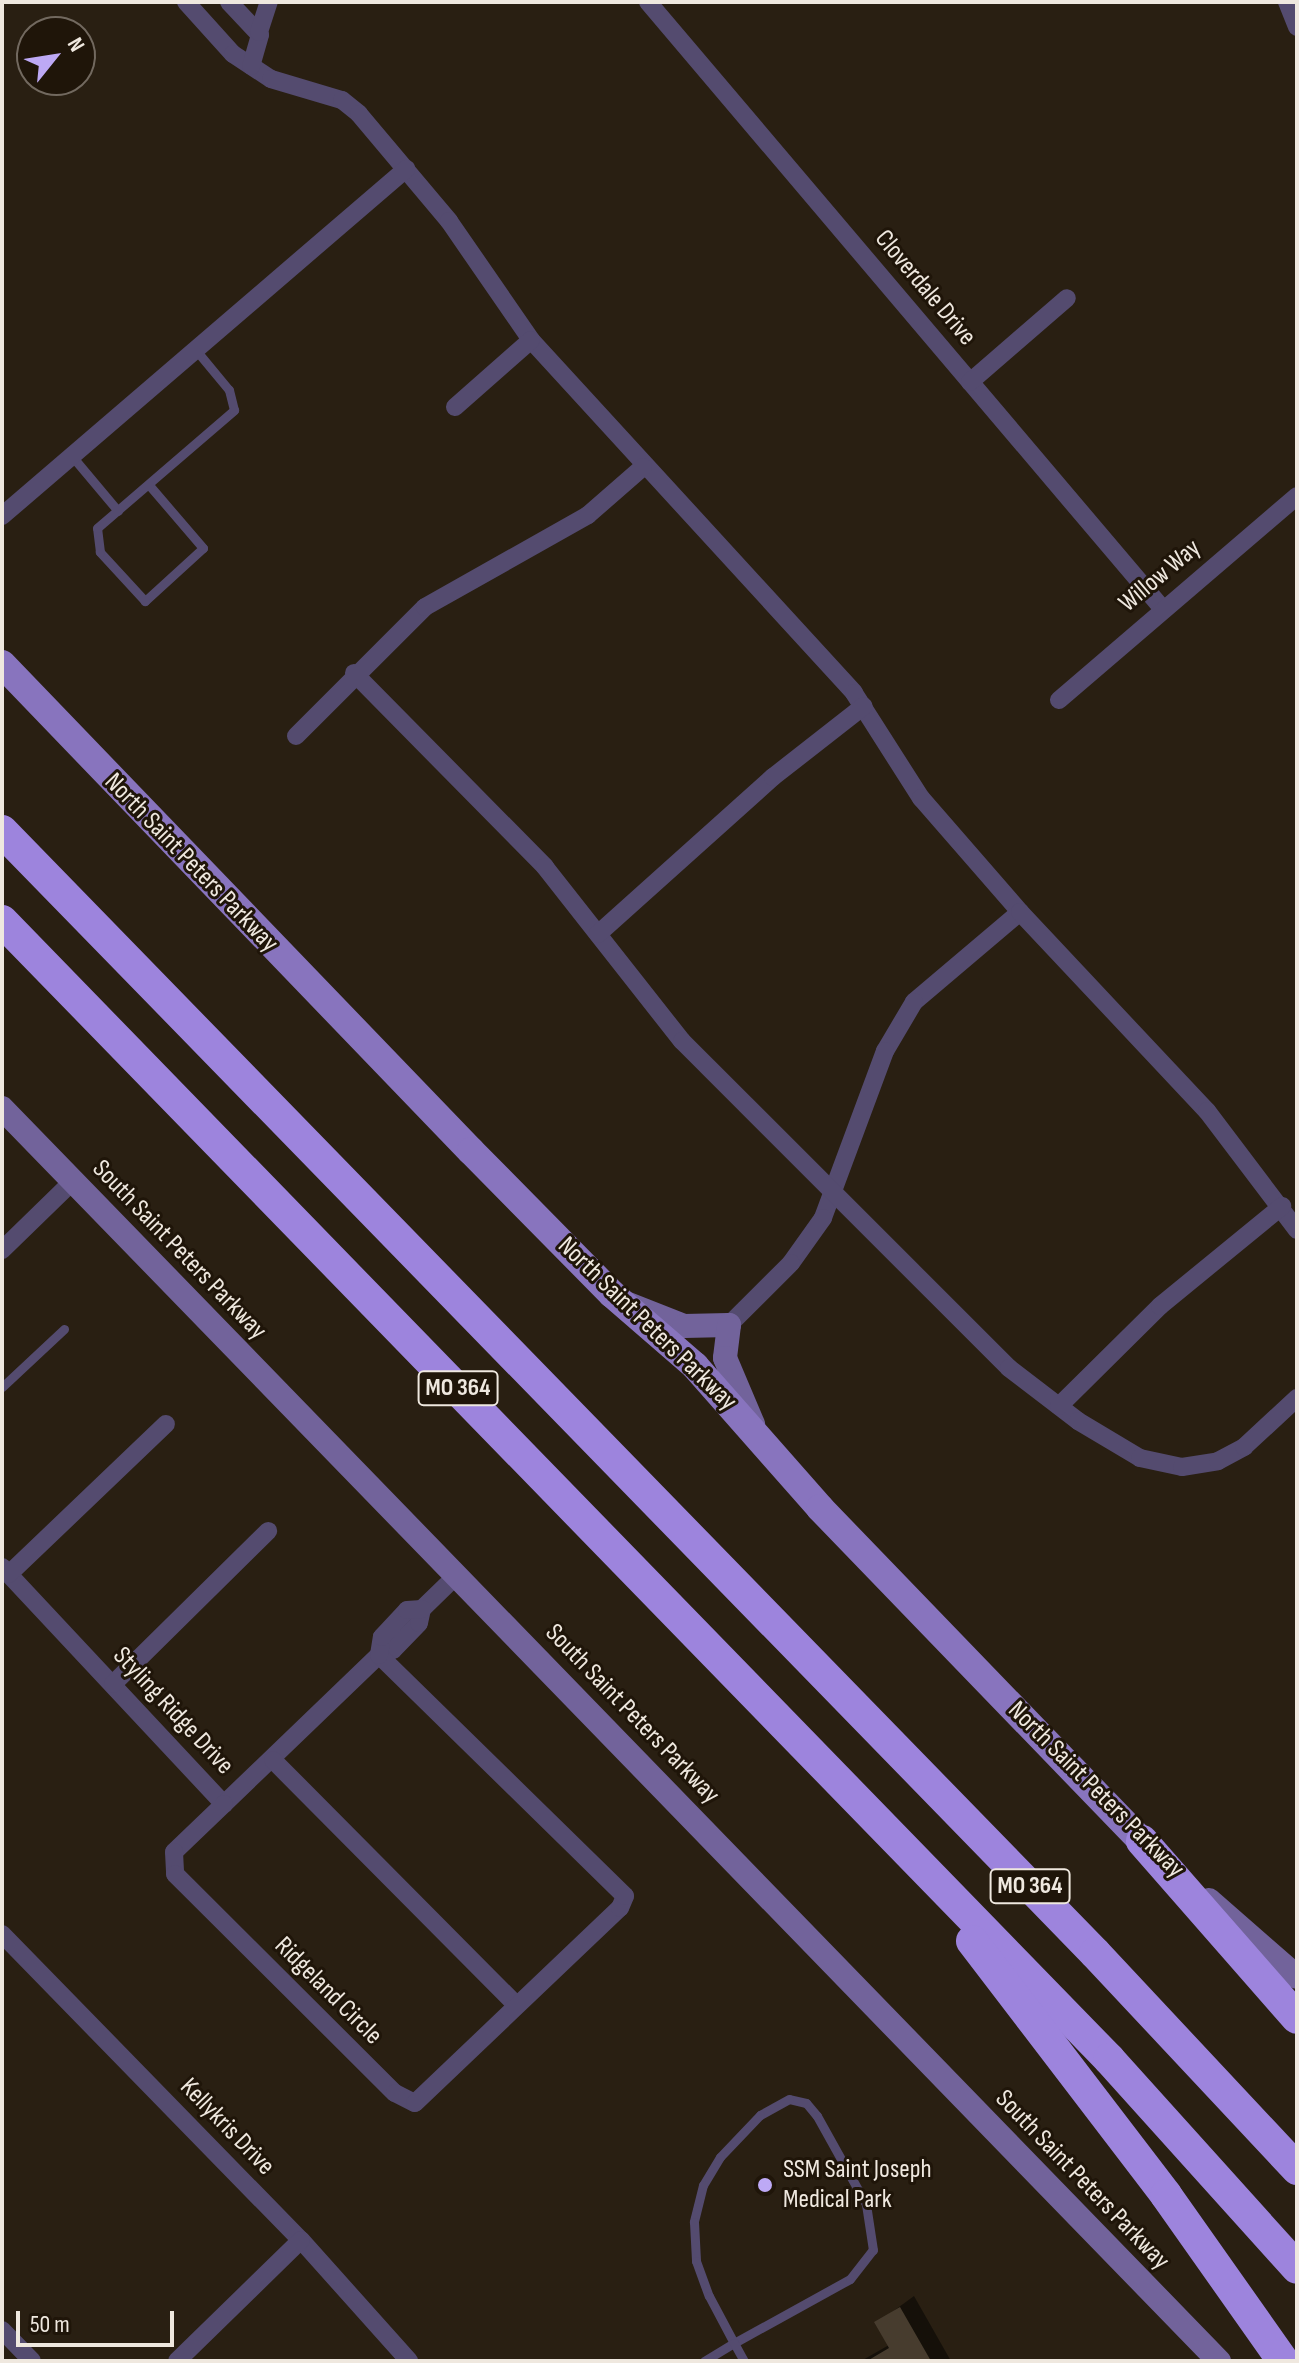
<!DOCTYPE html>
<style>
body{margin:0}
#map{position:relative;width:1299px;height:2363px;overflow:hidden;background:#291f12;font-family:"Sofia Sans Condensed",sans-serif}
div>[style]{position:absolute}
.shadow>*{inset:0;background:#0007}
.building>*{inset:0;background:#473c2e}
.lane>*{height:9px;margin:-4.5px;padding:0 4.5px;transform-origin:4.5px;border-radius:4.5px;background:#544b6f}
.street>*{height:18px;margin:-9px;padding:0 9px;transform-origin:9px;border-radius:9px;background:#544b6f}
.secondary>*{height:24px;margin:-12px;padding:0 12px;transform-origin:12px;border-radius:12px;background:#72639b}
.primary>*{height:28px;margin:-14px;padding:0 14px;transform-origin:14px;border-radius:14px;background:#8874be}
.highway>*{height:32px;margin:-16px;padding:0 16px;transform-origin:16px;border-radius:16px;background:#9d84dd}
.dots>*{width:22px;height:22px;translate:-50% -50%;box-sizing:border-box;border:4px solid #1f1509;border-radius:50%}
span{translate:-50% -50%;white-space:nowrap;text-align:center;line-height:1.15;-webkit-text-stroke:6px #1f1509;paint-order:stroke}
.shield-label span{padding:2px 6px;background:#1f1509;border:2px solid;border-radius:6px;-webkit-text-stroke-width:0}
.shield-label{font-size:24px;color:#efe8df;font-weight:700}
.street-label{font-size:26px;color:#efe8df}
.poi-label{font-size:26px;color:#efe8df}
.left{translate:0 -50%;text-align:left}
.frame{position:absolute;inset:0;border:4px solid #efe8df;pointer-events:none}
.north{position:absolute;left:16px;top:16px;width:80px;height:80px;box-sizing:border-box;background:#1f1509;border:2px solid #72695f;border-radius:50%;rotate:60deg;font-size:22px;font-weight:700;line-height:32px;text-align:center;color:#efe8df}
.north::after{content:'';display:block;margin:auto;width:28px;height:36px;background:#bda9f5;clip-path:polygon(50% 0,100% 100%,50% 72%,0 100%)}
.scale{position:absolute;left:16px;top:2311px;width:158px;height:36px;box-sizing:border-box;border:4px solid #efe8df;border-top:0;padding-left:10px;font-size:24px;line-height:28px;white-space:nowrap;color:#efe8df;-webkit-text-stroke:6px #1f1509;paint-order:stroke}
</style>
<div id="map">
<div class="shadow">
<i style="clip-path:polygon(914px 2296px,951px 2361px,861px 2361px,889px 2345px,877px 2323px)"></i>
</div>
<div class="building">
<i style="clip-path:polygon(900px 2307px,931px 2361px,867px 2361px,889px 2348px,874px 2322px)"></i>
</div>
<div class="lane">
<i style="left:71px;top:455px;width:73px;rotate:50deg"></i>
<i style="left:149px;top:485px;width:83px;rotate:49.4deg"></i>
<i style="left:203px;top:548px;width:79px;rotate:137.6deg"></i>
<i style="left:145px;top:601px;width:67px;rotate:-132.6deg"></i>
<i style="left:100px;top:552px;width:24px;rotate:-97deg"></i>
<i style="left:97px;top:528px;width:181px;rotate:-40.7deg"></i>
<i style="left:234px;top:410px;width:21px;rotate:-104deg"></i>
<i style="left:229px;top:390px;width:53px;rotate:-129.7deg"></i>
<i style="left:2px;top:1387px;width:85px;rotate:-43.1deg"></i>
<i style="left:704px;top:2361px;width:35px;rotate:-31deg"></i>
<i style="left:734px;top:2343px;width:132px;rotate:-28.9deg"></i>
<i style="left:850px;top:2279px;width:37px;rotate:-52deg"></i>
<i style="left:873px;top:2250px;width:47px;rotate:-98.7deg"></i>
<i style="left:866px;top:2204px;width:101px;rotate:-119.1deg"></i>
<i style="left:817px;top:2116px;width:17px;rotate:-130deg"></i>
<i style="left:806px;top:2103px;width:17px;rotate:-167deg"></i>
<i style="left:789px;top:2099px;width:33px;rotate:151deg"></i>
<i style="left:760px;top:2115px;width:58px;rotate:133.6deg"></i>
<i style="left:720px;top:2157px;width:33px;rotate:121deg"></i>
<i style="left:703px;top:2185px;width:38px;rotate:104deg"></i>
<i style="left:694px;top:2222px;width:39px;rotate:87deg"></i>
<i style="left:696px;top:2261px;width:37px;rotate:70deg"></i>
<i style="left:709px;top:2296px;width:53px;rotate:62deg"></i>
<i style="left:734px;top:2343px;width:21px;rotate:61deg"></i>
</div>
<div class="street">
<i style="left:186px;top:2px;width:70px;rotate:47.9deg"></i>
<i style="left:233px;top:54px;width:45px;rotate:33.3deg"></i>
<i style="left:271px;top:79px;width:74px;rotate:16.5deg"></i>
<i style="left:342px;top:100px;width:22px;rotate:39deg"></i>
<i style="left:359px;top:114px;width:140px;rotate:49.9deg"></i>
<i style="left:449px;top:221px;width:145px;rotate:55.4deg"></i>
<i style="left:531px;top:340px;width:478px;rotate:47.5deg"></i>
<i style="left:854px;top:693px;width:125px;rotate:57.5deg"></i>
<i style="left:921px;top:798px;width:151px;rotate:49deg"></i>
<i style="left:1020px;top:912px;width:139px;rotate:139.7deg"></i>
<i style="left:914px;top:1002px;width:57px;rotate:120.6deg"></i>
<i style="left:885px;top:1051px;width:178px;rotate:110.4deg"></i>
<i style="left:823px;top:1218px;width:55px;rotate:125.4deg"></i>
<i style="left:791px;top:1263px;width:88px;rotate:135deg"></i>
<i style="left:229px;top:2px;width:45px;rotate:46.8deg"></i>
<i style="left:260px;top:35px;width:32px;rotate:106deg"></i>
<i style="left:648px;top:2px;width:793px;rotate:49.7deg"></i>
<i style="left:1287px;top:2px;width:27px;rotate:68deg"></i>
<i style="left:259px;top:32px;width:32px;rotate:-72deg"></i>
<i style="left:970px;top:382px;width:128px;rotate:-40.9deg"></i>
<i style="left:455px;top:407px;width:101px;rotate:-41.4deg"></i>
<i style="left:2px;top:516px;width:533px;rotate:-40.66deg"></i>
<i style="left:354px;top:673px;width:272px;rotate:45.4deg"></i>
<i style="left:545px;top:867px;width:221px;rotate:51.8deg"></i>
<i style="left:682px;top:1041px;width:462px;rotate:45deg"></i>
<i style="left:1009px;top:1368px;width:87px;rotate:37.5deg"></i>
<i style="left:1078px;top:1421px;width:72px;rotate:30.8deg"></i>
<i style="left:1140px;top:1458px;width:43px;rotate:12.1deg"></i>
<i style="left:1182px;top:1467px;width:36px;rotate:-9deg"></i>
<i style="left:1218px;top:1461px;width:30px;rotate:-28deg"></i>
<i style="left:1244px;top:1447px;width:72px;rotate:-42.8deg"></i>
<i style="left:1059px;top:700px;width:313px;rotate:-40.6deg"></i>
<i style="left:296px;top:736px;width:182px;rotate:-45deg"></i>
<i style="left:425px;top:607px;width:187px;rotate:-29.4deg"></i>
<i style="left:588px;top:515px;width:73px;rotate:-41.1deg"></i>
<i style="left:1020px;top:912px;width:273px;rotate:46.8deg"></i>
<i style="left:1207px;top:1111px;width:149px;rotate:52.9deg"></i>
<i style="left:598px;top:934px;width:235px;rotate:-41.9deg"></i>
<i style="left:773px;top:777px;width:115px;rotate:-38deg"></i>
<i style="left:2px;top:1250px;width:99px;rotate:-44.2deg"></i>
<i style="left:1059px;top:1406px;width:142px;rotate:-44.7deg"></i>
<i style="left:1160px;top:1306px;width:158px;rotate:-39.3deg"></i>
<i style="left:2px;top:1567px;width:325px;rotate:46.9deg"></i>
<i style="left:224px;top:1804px;width:215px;rotate:-43.9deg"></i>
<i style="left:379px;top:1655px;width:15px;rotate:-20deg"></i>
<i style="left:393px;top:1650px;width:37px;rotate:-46deg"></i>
<i style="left:419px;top:1623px;width:14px;rotate:-78deg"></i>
<i style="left:422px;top:1609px;width:49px;rotate:-44.2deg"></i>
<i style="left:9px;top:1574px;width:217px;rotate:-43.7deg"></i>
<i style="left:113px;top:1684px;width:218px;rotate:-44.6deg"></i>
<i style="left:273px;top:1760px;width:342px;rotate:45.2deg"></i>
<i style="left:224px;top:1804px;width:69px;rotate:136.2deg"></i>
<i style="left:174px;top:1852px;width:22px;rotate:87deg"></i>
<i style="left:175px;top:1874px;width:310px;rotate:44.9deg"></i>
<i style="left:395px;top:2093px;width:22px;rotate:27deg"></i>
<i style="left:415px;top:2103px;width:283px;rotate:-43.6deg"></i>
<i style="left:620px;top:1908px;width:13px;rotate:-67deg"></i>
<i style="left:625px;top:1896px;width:344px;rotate:-135.6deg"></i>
<i style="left:379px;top:1655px;width:18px;rotate:-81deg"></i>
<i style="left:382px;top:1637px;width:37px;rotate:-47deg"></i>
<i style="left:407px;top:1610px;width:15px;rotate:-4deg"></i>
<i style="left:2px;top:1934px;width:428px;rotate:45.7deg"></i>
<i style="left:301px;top:2240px;width:162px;rotate:48.2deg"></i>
<i style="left:2px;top:2330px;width:43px;rotate:45.9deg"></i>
<i style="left:177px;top:2361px;width:173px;rotate:-44.3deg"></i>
</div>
<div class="secondary">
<i style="left:2px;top:1108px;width:1747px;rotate:45.84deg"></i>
<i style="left:628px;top:1304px;width:60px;rotate:21.4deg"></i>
<i style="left:684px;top:1326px;width:45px;rotate:-1.3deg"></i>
<i style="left:729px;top:1325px;width:33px;rotate:97deg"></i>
<i style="left:725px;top:1358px;width:72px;rotate:67deg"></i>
<i style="left:1209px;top:1900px;width:117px;rotate:41.2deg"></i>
</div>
<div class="primary">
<i style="left:2px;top:664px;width:676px;rotate:46.08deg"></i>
<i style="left:471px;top:1151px;width:201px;rotate:45.4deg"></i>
<i style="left:612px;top:1294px;width:110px;rotate:40.9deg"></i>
<i style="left:695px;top:1366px;width:189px;rotate:48.6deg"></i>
<i style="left:820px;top:1508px;width:463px;rotate:46deg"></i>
</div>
<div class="highway">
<i style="left:2px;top:831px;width:1566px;rotate:45.75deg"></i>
<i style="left:1095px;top:1953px;width:296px;rotate:46.9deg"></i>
<i style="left:2px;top:921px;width:1588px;rotate:45.79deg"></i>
<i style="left:1109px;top:2059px;width:281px;rotate:48deg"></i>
<i style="left:1142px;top:1841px;width:235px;rotate:48.8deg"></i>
<i style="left:972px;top:1941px;width:320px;rotate:52.6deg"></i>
<i style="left:1166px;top:2195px;width:203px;rotate:54.8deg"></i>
</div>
<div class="dots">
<i style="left:765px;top:2185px;background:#bda9f5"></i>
</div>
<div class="shield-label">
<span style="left:458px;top:1388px">MO 364</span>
<span style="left:1030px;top:1886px">MO 364</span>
</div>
<div class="street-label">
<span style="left:925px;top:288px;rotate:50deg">Cloverdale Drive</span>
<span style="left:1160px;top:576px;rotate:-40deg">Willow Way</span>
<span style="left:191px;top:863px;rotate:46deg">North Saint Peters Parkway</span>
<span style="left:179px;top:1250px;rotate:46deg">South Saint Peters Parkway</span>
<span style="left:647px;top:1324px;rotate:44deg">North Saint Peters Parkway</span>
<span style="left:173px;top:1711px;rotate:47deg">Styling Ridge Drive</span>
<span style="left:632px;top:1714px;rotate:46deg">South Saint Peters Parkway</span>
<span style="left:1096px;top:1790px;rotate:45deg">North Saint Peters Parkway</span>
<span style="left:328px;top:1991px;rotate:45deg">Ridgeland Circle</span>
<span style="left:227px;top:2127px;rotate:46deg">Kellykris Drive</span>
<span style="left:1082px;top:2180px;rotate:46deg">South Saint Peters Parkway</span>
</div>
<div class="poi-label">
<span class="left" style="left:783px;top:2185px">SSM Saint Joseph<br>Medical Park</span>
</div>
<div class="frame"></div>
<div class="north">N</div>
<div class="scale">50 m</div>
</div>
